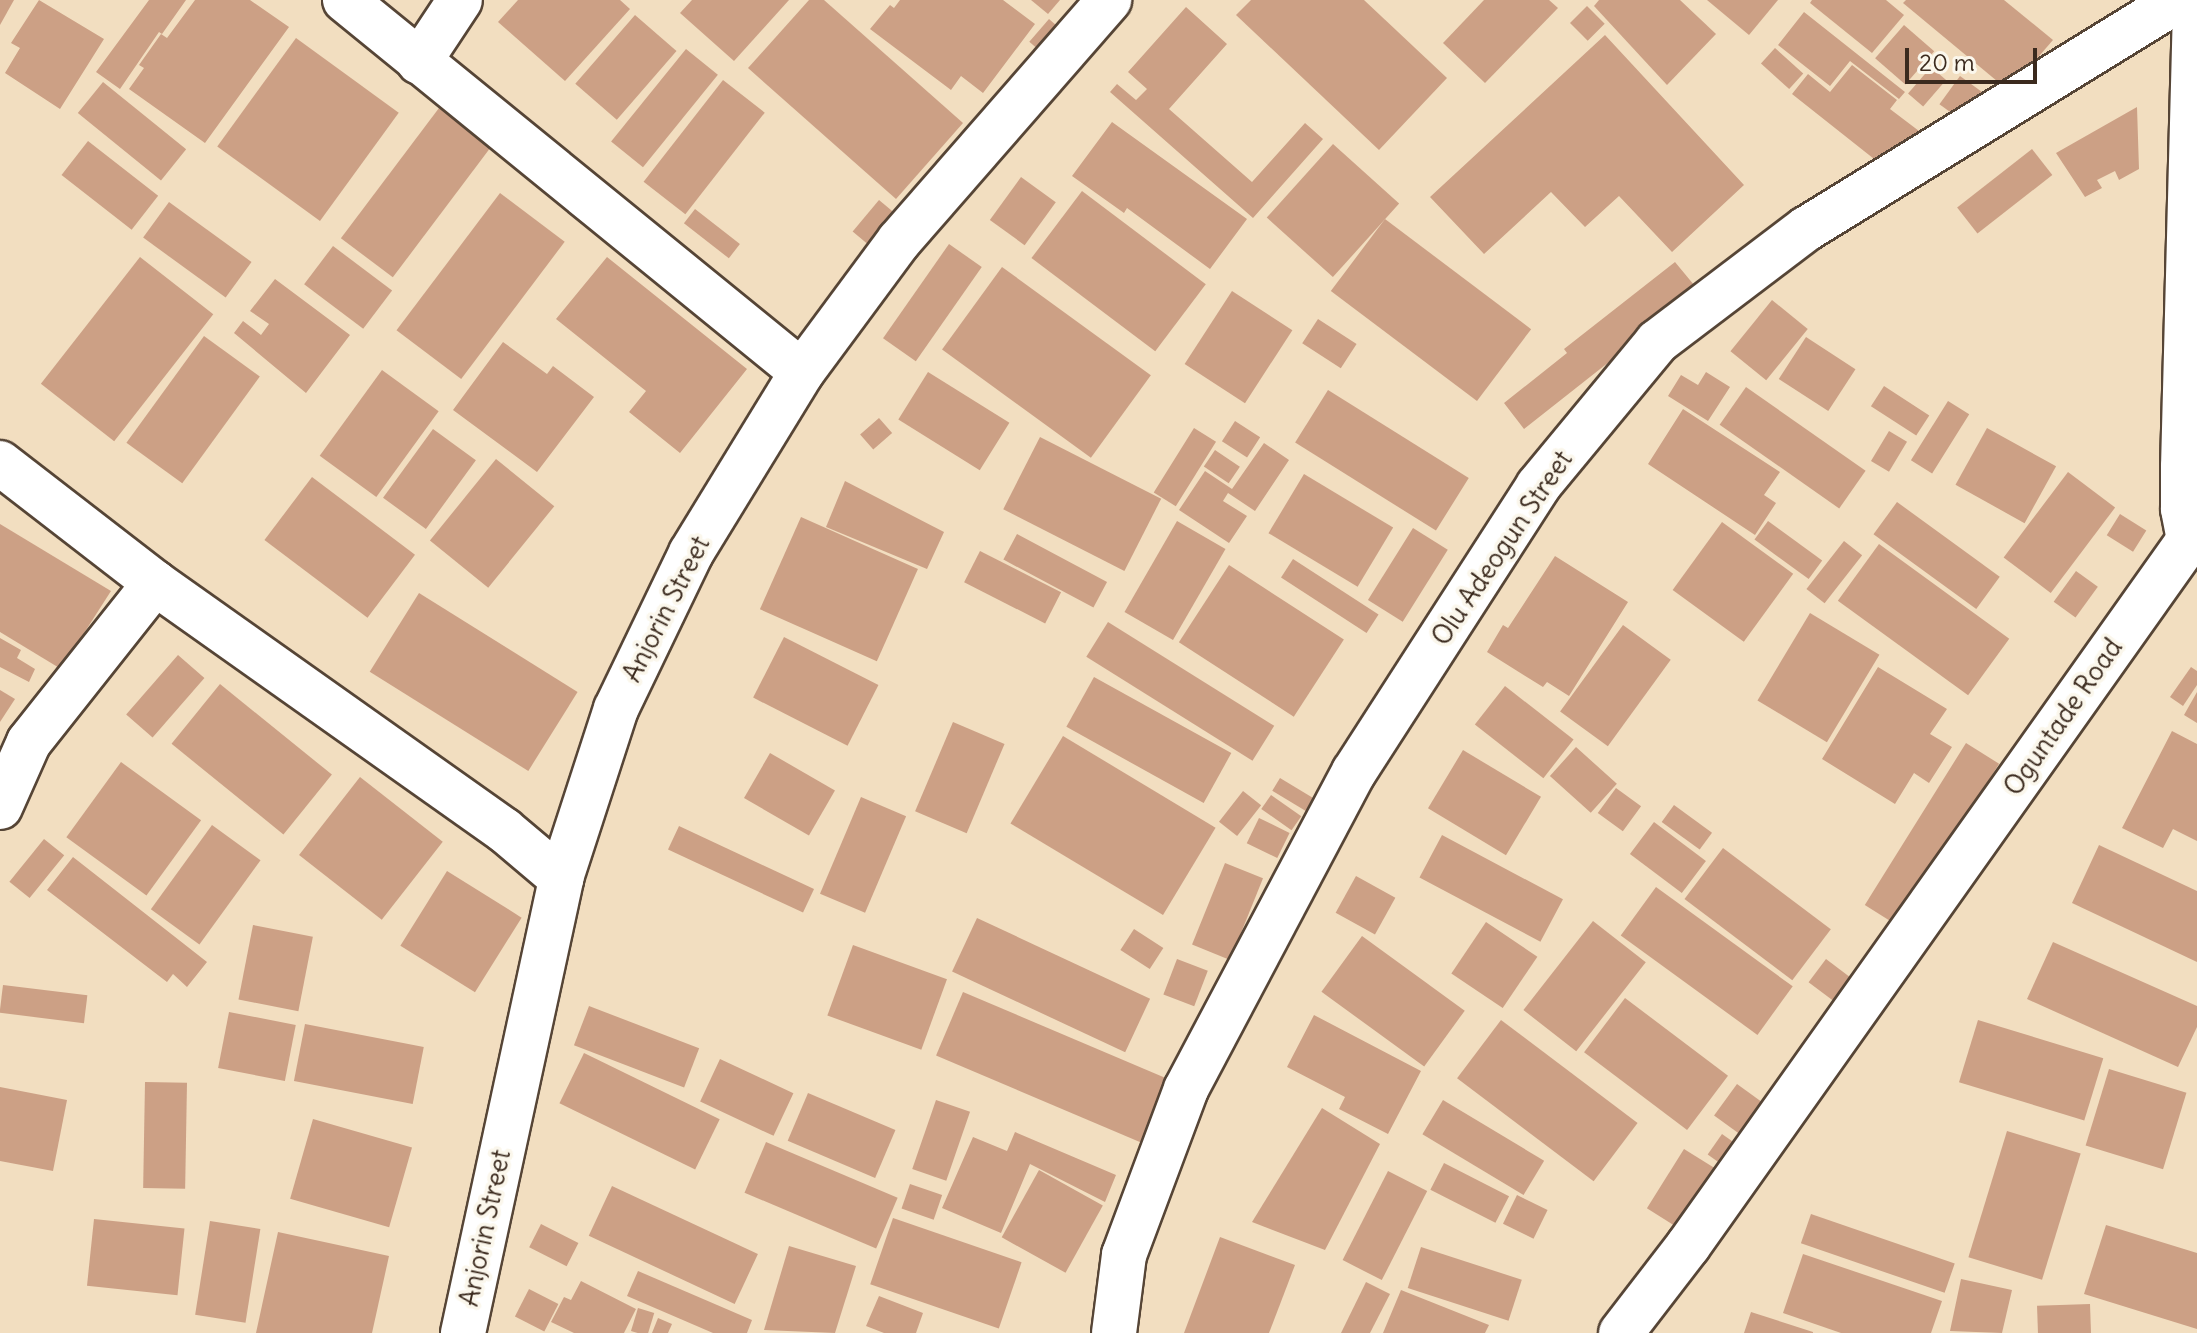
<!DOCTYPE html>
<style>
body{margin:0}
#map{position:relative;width:2197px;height:1333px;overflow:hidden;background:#f2dec0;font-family:Delius,sans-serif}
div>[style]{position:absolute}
.building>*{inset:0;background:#cca085;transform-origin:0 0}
.roads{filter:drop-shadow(2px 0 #564536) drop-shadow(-2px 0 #564536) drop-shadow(0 2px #564536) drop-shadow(0 -2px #564536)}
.minor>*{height:44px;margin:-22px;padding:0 22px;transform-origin:22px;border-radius:22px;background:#fff}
span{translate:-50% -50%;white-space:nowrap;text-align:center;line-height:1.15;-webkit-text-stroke:7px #fbf7ec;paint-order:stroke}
.street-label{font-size:26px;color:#3b2a1e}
.scale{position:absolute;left:1905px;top:48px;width:132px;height:36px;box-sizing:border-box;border:4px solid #3b2a1e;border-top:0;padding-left:10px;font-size:24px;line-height:28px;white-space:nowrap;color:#3b2a1e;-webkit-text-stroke:6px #fbf7ec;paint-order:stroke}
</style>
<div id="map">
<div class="building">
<i style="clip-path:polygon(0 0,14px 0,0 25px)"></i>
<i style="clip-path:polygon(39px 0,104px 39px,60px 109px,5px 73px,20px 48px,11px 43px)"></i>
<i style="clip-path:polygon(149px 0,186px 0,162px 34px,159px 32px,120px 89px,96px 72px)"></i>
<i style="clip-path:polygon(195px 0,250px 0,289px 27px,205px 143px,129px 89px,144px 68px,139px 65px,161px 34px,167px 38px)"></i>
<i style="clip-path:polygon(518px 0,620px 0,630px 9px,565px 81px,498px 22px)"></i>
<i style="clip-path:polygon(692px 0,789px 0,734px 61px,680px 13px)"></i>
<i style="clip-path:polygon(809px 0,824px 0,963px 123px,896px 199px,748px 68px)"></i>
<i style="clip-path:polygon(900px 0,1003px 0,1035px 24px,983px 93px,961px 76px,951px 90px,870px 29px,890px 5px,894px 8px)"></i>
<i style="clip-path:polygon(1031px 0,1060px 0,1048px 14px)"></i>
<i style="clip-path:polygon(1251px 0,1364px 0,1447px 78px,1379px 150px,1236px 15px)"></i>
<i style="clip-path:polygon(1484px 0,1549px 0,1558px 8px,1485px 83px,1443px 43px)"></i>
<i style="clip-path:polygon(1599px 0,1680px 0,1716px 34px,1667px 85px,1594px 6px)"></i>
<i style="clip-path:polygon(1707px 0,1778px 0,1749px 35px)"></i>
<i style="clip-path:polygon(1812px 0,1886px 0,1904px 15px,1872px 53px,1810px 3px)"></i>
<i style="clip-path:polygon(1906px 0,2004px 0,2053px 40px,2009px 91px,1903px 3px)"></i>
<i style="left:1587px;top:6px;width:25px;height:24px;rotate:45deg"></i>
<i style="clip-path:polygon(1186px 7px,1227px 44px,1169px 109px,1252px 182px,1305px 123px,1323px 139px,1253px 218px,1110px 92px,1117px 84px,1136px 100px,1147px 89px,1128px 72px)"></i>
<i style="clip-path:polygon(1804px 12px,1905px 92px,1899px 99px,1850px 61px,1830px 86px,1778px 45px)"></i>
<i style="left:635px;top:15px;width:55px;height:91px;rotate:41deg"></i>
<i style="left:1049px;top:19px;width:30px;height:30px;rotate:41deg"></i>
<i style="left:1904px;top:25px;width:40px;height:44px;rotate:41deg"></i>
<i style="clip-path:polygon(1605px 35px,1744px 185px,1672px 252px,1619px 196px,1585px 227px,1551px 192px,1484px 254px,1430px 197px)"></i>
<i style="left:296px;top:38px;width:127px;height:134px;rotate:36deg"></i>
<i style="left:1775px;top:48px;width:38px;height:21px;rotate:42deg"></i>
<i style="left:686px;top:49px;width:41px;height:119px;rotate:39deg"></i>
<i style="clip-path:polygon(1852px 65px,1897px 100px,1890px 109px,1919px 131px,1888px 170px,1792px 94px,1808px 74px,1830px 92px)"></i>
<i style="left:1931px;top:67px;width:20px;height:35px;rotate:41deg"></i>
<i style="left:1960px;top:76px;width:32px;height:35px;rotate:36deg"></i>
<i style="left:723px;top:80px;width:53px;height:129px;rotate:38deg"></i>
<i style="left:103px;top:82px;width:107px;height:40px;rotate:39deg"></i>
<i style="clip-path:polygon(2137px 107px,2139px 169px,2119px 180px,2115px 171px,2097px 180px,2102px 188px,2085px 197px,2056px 153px)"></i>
<i style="left:439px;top:108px;width:65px;height:163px;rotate:37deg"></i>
<i style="clip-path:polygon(1112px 122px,1247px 219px,1210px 269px,1127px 208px,1124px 213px,1072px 176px)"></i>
<i style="left:88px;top:141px;width:89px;height:43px;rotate:38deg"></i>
<i style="left:1333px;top:144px;width:89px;height:99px;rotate:42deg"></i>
<i style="left:2032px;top:149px;width:33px;height:95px;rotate:52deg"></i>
<i style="left:1021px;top:177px;width:43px;height:53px;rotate:36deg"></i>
<i style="left:1082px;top:191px;width:155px;height:84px;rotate:37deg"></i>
<i style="left:500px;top:193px;width:81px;height:172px;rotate:37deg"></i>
<i style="left:879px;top:200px;width:34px;height:41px;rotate:40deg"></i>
<i style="left:169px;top:202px;width:102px;height:44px;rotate:36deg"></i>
<i style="left:695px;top:209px;width:57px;height:18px;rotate:38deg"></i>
<i style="left:1385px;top:219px;width:183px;height:90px;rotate:37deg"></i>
<i style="left:949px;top:244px;width:40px;height:115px;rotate:35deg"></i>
<i style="left:333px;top:246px;width:74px;height:48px;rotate:37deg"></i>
<i style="left:140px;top:257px;width:93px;height:161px;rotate:38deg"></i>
<i style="clip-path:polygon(607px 257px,747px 369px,680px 453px,629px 412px,646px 391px,556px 319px)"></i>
<i style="clip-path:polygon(1675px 262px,1699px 291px,1524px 429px,1504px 403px,1567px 353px,1564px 349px)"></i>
<i style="left:1002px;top:267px;width:184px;height:102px;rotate:36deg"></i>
<i style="clip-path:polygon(275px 279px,350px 335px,306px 393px,234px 333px,243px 321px,261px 335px,269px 324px,250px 311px)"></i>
<i style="left:1232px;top:291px;width:72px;height:87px;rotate:33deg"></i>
<i style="left:1772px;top:300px;width:46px;height:66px;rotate:39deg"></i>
<i style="left:1318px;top:319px;width:46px;height:29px;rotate:33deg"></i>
<i style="left:204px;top:336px;width:69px;height:132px;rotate:36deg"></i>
<i style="left:1806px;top:337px;width:59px;height:50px;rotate:33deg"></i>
<i style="clip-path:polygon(503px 342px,547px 374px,553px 366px,594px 397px,537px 472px,453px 410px)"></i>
<i style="left:382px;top:370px;width:70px;height:106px;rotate:36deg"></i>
<i style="left:928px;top:372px;width:96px;height:56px;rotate:32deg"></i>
<i style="clip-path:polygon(1706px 372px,1730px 387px,1708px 421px,1668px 396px,1681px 375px,1698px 385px)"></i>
<i style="left:1884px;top:386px;width:54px;height:24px;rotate:33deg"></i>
<i style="left:1746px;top:387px;width:146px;height:46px;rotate:35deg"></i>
<i style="left:1328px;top:390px;width:166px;height:62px;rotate:32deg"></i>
<i style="left:1948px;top:401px;width:25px;height:70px;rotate:32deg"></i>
<i style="clip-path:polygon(1683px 409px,1780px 472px,1764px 495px,1776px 503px,1755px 535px,1648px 464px)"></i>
<i style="left:879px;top:418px;width:20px;height:25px;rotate:49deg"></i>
<i style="left:1235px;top:421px;width:30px;height:24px;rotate:33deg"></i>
<i style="left:1194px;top:428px;width:26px;height:76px;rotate:32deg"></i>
<i style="left:1987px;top:428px;width:79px;height:65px;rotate:29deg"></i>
<i style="left:433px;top:429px;width:53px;height:85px;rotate:36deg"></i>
<i style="left:1889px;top:431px;width:21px;height:35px;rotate:31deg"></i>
<i style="left:1040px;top:437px;width:136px;height:81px;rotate:27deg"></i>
<i style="clip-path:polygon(1264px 443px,1289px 460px,1255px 511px,1228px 493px,1223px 501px,1247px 516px,1229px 543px,1179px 510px,1205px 471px,1232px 489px)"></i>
<i style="left:1215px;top:450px;width:30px;height:20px;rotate:34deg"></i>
<i style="left:496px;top:459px;width:75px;height:105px;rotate:39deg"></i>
<i style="left:2068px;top:472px;width:59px;height:107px;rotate:37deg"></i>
<i style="left:1304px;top:474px;width:104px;height:69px;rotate:31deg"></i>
<i style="left:312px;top:477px;width:129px;height:79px;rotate:37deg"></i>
<i style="clip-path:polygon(845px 481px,944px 532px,927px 569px,826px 527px)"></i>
<i style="left:1897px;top:502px;width:127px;height:40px;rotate:36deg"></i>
<i style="left:2120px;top:514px;width:31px;height:25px;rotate:32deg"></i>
<i style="left:801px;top:517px;width:128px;height:101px;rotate:24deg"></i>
<i style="left:1177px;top:521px;width:56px;height:105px;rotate:30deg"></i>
<i style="left:1768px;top:521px;width:67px;height:23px;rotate:36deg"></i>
<i style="left:1722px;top:522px;width:88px;height:84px;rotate:36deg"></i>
<i style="clip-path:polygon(0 524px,111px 591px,61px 669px,0 632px)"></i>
<i style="left:1413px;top:528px;width:41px;height:85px;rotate:32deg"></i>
<i style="left:1017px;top:534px;width:102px;height:29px;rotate:28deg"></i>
<i style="left:1844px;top:541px;width:23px;height:61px;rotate:38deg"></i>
<i style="left:1879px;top:544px;width:161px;height:70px;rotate:36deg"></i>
<i style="left:980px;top:551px;width:91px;height:35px;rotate:27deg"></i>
<i style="clip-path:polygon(1555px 556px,1628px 602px,1569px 696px,1547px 682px,1543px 687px,1487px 652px,1503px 625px,1508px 628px)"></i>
<i style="left:1293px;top:559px;width:102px;height:22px;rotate:33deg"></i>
<i style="left:1229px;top:565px;width:137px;height:92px;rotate:33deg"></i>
<i style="left:2076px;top:571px;width:27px;height:38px;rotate:36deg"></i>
<i style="left:419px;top:593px;width:187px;height:93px;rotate:32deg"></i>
<i style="left:1810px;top:613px;width:81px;height:102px;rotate:31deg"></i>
<i style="left:1108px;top:622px;width:196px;height:41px;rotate:32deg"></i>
<i style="left:1623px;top:625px;width:59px;height:107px;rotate:36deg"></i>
<i style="left:784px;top:637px;width:106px;height:68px;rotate:27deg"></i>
<i style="clip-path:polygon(0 638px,21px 650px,17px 658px,35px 669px,29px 682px,0 667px)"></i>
<i style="left:178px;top:655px;width:35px;height:79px;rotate:41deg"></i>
<i style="clip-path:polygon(1878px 667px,1947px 709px,1930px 734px,1952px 747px,1929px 783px,1914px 773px,1895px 804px,1822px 759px)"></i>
<i style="clip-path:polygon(2191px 667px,2197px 671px,2197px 685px,2183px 706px,2170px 697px)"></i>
<i style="left:1094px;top:677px;width:157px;height:57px;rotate:29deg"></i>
<i style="left:220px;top:684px;width:144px;height:77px;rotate:39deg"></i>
<i style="left:1505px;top:686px;width:87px;height:49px;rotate:38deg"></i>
<i style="clip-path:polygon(0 690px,15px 699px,0 722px)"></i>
<i style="clip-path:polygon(2197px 692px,2197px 723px,2184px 715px)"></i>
<i style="left:953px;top:722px;width:56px;height:97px;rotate:23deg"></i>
<i style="clip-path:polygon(2172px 731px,2197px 744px,2197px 841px,2173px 829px,2163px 848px,2122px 828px)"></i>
<i style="left:1063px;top:736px;width:178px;height:102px;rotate:31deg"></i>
<i style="left:1966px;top:743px;width:39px;height:191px;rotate:32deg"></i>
<i style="left:1576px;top:747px;width:55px;height:39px;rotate:42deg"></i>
<i style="left:1463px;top:750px;width:91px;height:68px;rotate:31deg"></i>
<i style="left:770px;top:753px;width:75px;height:52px;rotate:30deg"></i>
<i style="left:121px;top:762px;width:99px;height:93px;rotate:36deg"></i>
<i style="left:360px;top:777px;width:105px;height:99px;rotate:38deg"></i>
<i style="left:1280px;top:778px;width:42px;height:15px;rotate:31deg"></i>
<i style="left:1616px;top:788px;width:31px;height:31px;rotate:36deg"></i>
<i style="left:1243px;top:791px;width:23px;height:39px;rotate:38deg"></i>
<i style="left:1271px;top:795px;width:37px;height:17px;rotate:35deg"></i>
<i style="left:861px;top:797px;width:49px;height:105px;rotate:23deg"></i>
<i style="left:1674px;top:805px;width:47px;height:21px;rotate:36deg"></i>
<i style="left:1259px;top:818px;width:34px;height:28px;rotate:26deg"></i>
<i style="left:1654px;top:822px;width:65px;height:40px;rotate:37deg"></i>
<i style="left:212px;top:825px;width:60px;height:104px;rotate:36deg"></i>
<i style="left:679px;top:826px;width:149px;height:26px;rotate:25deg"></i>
<i style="left:1442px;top:835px;width:137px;height:48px;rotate:28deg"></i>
<i style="left:44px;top:839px;width:26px;height:55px;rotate:39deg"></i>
<i style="clip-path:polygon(2099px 845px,2197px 891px,2197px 962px,2072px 903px)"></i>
<i style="left:1723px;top:848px;width:135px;height:64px;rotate:37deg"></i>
<i style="clip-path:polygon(73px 857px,207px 962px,187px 987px,173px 974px,167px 982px,47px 890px)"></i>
<i style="left:1225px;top:863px;width:41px;height:88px;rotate:22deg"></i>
<i style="left:447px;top:871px;width:88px;height:88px;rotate:32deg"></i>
<i style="left:1356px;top:876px;width:45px;height:42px;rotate:29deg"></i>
<i style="left:1656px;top:887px;width:169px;height:60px;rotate:36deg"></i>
<i style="left:977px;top:918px;width:191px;height:59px;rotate:25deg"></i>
<i style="left:1593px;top:921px;width:67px;height:113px;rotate:38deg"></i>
<i style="left:1486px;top:922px;width:62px;height:62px;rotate:34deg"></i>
<i style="left:253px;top:925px;width:61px;height:76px;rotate:11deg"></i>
<i style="left:1134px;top:929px;width:35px;height:25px;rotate:33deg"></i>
<i style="left:1362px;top:936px;width:127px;height:69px;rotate:36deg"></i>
<i style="clip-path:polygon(2053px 942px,2197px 1006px,2197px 1027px,2178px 1067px,2027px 999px)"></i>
<i style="left:853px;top:945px;width:100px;height:75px;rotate:20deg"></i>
<i style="left:1177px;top:959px;width:33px;height:38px;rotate:21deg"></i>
<i style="left:1826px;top:959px;width:36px;height:29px;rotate:37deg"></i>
<i style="left:3px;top:985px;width:85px;height:28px;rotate:7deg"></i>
<i style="left:963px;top:992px;width:222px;height:69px;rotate:23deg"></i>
<i style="left:1625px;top:998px;width:129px;height:68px;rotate:37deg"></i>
<i style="left:589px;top:1006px;width:118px;height:42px;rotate:21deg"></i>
<i style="left:229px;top:1012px;width:68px;height:57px;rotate:11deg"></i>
<i style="clip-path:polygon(1314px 1015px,1421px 1071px,1388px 1134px,1339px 1109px,1345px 1097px,1287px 1067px)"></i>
<i style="left:1501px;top:1020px;width:171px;height:73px;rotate:37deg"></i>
<i style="left:1978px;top:1020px;width:131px;height:65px;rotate:17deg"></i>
<i style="left:305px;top:1024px;width:121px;height:58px;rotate:11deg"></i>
<i style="left:584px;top:1053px;width:151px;height:56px;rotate:26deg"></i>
<i style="left:720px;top:1059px;width:81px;height:47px;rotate:25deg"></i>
<i style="left:2109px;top:1069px;width:81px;height:80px;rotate:17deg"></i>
<i style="left:145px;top:1082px;width:42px;height:106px;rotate:1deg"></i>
<i style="left:1737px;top:1084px;width:32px;height:39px;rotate:36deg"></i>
<i style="clip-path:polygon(0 1087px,67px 1100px,53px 1171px,0 1161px)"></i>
<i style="left:808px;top:1093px;width:95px;height:52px;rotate:23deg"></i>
<i style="left:936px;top:1100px;width:36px;height:73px;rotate:19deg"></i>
<i style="left:1443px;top:1100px;width:118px;height:40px;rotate:31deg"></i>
<i style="clip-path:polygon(1322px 1108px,1380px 1144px,1325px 1250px,1252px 1222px)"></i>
<i style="left:313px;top:1119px;width:103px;height:83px;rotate:16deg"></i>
<i style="left:2007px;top:1131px;width:77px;height:132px;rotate:17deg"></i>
<i style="clip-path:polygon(1015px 1132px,1116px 1175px,1105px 1202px,1030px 1164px,1001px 1233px,942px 1208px,973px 1137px,1007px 1151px)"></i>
<i style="left:1722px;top:1134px;width:19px;height:25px;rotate:35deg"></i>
<i style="left:766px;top:1142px;width:143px;height:55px;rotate:23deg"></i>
<i style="left:1684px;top:1149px;width:36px;height:70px;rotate:32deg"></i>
<i style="left:1444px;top:1163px;width:73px;height:30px;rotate:27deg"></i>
<i style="left:1039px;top:1170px;width:73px;height:77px;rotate:29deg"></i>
<i style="left:1388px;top:1171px;width:44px;height:100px;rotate:27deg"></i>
<i style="left:910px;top:1184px;width:34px;height:26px;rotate:19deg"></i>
<i style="left:612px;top:1186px;width:161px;height:55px;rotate:25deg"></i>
<i style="left:1517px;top:1195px;width:34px;height:32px;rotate:26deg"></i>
<i style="left:1811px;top:1214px;width:152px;height:31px;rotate:19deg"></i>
<i style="left:893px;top:1218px;width:136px;height:70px;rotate:19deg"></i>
<i style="left:94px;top:1219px;width:91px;height:67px;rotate:6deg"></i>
<i style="left:210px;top:1221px;width:51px;height:95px;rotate:9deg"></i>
<i style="left:541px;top:1224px;width:42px;height:26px;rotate:27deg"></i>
<i style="clip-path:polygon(2106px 1225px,2197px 1253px,2197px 1329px,2084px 1294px)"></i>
<i style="clip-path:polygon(278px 1232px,389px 1256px,372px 1333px,256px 1333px)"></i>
<i style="clip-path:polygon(1220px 1237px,1295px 1265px,1269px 1333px,1184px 1333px)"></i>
<i style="clip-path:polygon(789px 1246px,856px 1266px,835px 1333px,764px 1330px)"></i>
<i style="left:1421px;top:1247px;width:106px;height:43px;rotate:18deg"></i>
<i style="clip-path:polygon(1803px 1254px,1942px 1301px,1931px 1333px,1841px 1333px,1783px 1313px)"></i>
<i style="clip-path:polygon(638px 1271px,752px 1320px,747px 1333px,713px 1333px,627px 1296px)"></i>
<i style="clip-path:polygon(1961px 1279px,2012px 1290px,2002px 1333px,1950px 1331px)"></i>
<i style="clip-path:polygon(581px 1281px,636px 1309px,624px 1333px,574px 1333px,551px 1322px,564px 1297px,571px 1300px)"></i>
<i style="clip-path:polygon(1366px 1282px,1390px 1294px,1370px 1333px,1341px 1333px)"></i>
<i style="left:529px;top:1289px;width:33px;height:31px;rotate:27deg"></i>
<i style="clip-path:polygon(1401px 1290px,1489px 1325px,1485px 1333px,1383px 1333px)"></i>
<i style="clip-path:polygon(879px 1296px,923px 1313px,916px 1333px,884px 1333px,866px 1326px)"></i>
<i style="left:2090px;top:1304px;width:29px;height:53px;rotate:88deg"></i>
<i style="left:638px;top:1308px;width:17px;height:24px;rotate:17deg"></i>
<i style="clip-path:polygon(1751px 1312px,1813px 1332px,1813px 1333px,1744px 1333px)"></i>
<i style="clip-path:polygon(658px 1318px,672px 1324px,668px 1333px,652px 1333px)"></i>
</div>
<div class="roads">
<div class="minor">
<i style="left:345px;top:0;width:589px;rotate:39.15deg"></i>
<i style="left:419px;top:62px;width:74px;rotate:-56.5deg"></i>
<i style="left:0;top:463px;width:196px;rotate:37.7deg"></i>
<i style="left:155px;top:583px;width:428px;rotate:35.3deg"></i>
<i style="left:504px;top:830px;width:75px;rotate:40.1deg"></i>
<i style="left:0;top:807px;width:71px;rotate:-66deg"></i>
<i style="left:29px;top:742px;width:203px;rotate:-51.6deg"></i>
<i style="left:463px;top:1333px;width:465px;rotate:-77.8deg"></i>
<i style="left:561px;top:878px;width:178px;rotate:-72deg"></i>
<i style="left:616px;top:709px;width:173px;rotate:-64.3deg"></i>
<i style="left:691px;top:553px;width:212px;rotate:-58.5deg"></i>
<i style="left:802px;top:372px;width:163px;rotate:-53.5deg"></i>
<i style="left:899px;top:241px;width:320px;rotate:-48.9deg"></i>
<i style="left:1114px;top:1333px;width:79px;rotate:-82.7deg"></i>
<i style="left:1124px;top:1255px;width:177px;rotate:-69.5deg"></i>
<i style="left:1186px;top:1089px;width:359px;rotate:-62.1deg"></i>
<i style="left:1354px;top:772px;width:340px;rotate:-57.2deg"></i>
<i style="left:1538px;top:486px;width:187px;rotate:-50.4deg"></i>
<i style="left:1657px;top:342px;width:187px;rotate:-37.2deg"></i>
<i style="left:1806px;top:229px;width:437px;rotate:-31.6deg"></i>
<i style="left:1621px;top:1333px;width:110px;rotate:-52.4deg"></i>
<i style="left:1688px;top:1246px;width:866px;rotate:-54.64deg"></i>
<i style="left:2189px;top:540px;width:32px;rotate:-101deg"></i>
<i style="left:2183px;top:509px;width:42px;rotate:-90deg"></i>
<i style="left:2183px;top:467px;width:467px;rotate:-88.5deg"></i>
</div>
</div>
<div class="street-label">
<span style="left:1502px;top:548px;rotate:-56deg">Olu Adeogun Street</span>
<span style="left:666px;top:609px;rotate:-63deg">Anjorin Street</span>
<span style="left:2063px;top:717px;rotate:-55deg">Oguntade Road</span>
<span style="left:485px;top:1228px;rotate:-78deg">Anjorin Street</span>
</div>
<div class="scale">20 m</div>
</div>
